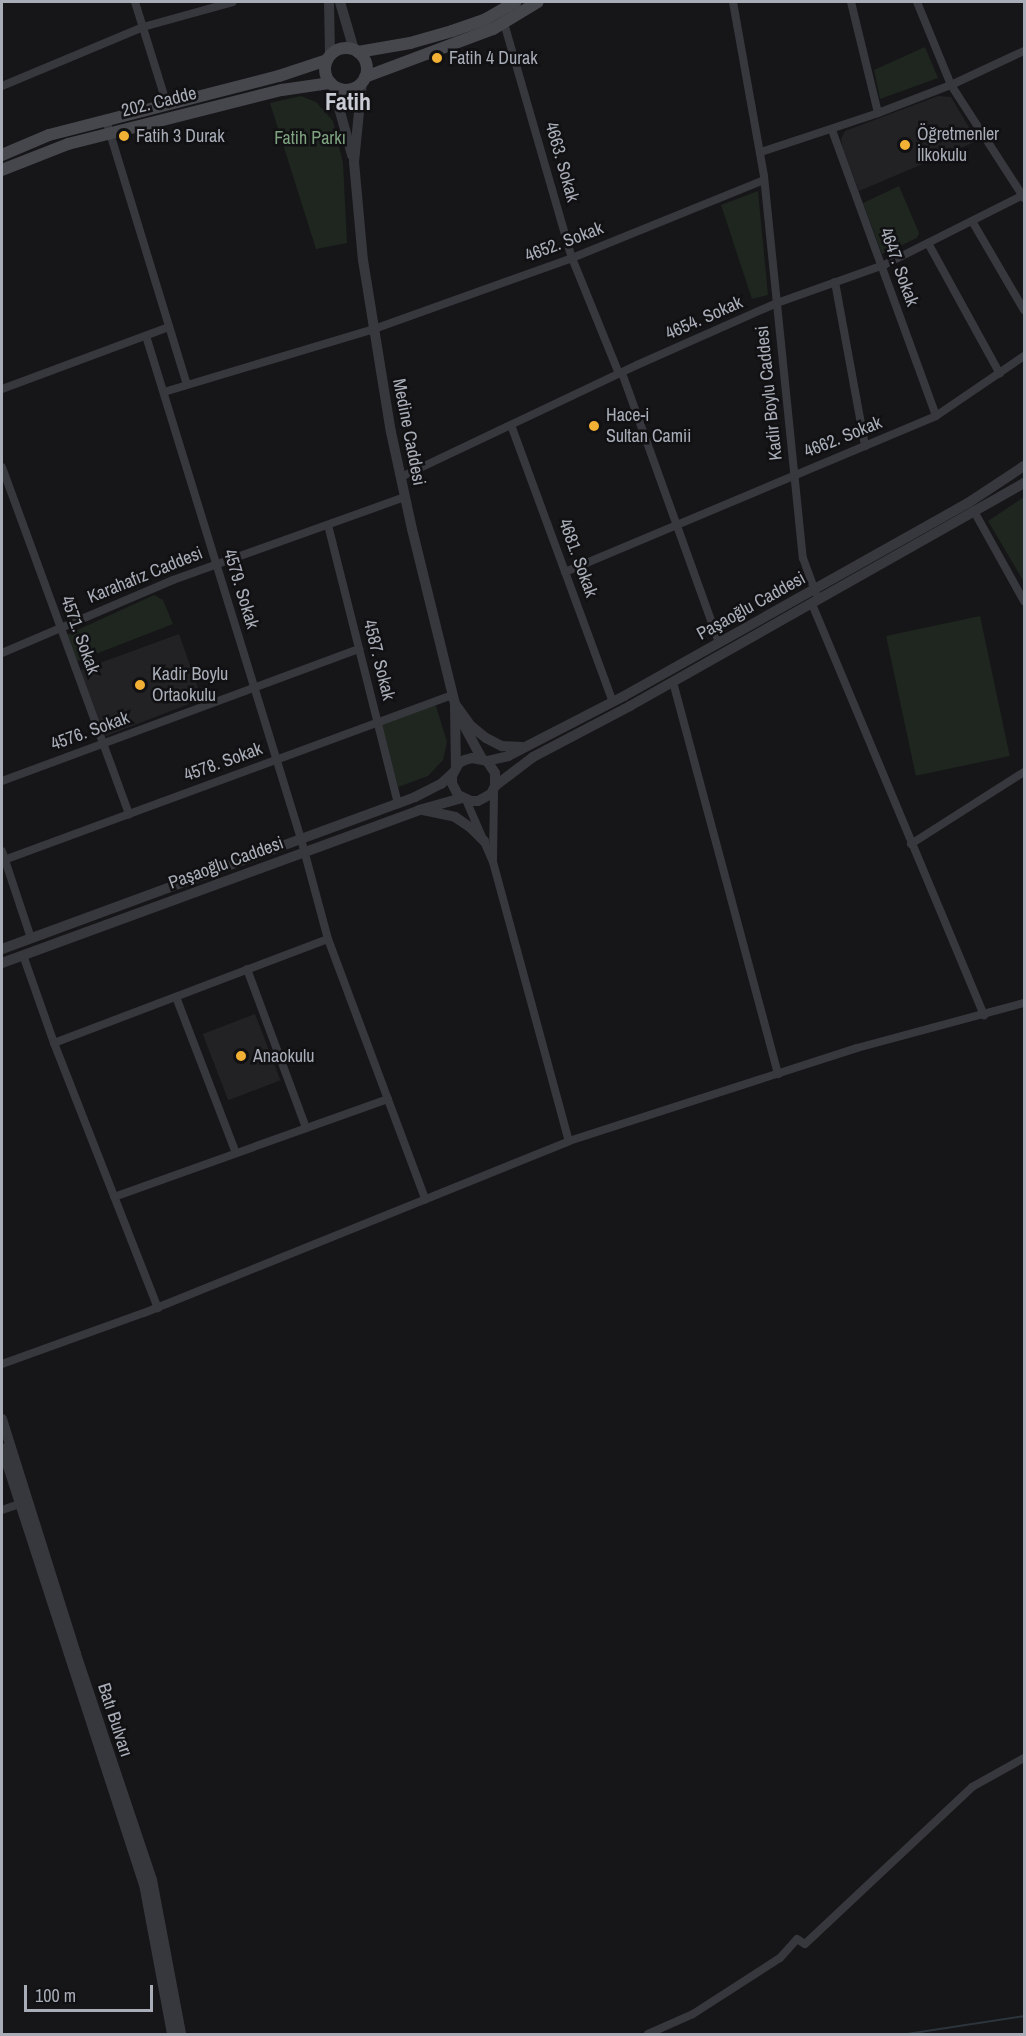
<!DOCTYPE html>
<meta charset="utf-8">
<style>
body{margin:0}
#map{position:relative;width:1026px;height:2036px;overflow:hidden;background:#161618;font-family:"Archivo Narrow",sans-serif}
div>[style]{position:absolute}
.built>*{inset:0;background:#222225;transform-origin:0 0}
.green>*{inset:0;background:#1e261f;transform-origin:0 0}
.stream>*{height:2px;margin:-1px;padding:0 1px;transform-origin:1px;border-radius:1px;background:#2c353c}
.minor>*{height:8px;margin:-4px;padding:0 4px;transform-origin:4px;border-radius:4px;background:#37383d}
.tertiary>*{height:10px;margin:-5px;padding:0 5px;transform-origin:5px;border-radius:5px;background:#37383d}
.secondary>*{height:12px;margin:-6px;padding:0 6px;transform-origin:6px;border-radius:6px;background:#45474d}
.secondary>.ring{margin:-6px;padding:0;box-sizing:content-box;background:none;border:12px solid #45474d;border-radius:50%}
.dots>*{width:16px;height:16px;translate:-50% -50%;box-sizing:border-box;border:3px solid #111113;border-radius:50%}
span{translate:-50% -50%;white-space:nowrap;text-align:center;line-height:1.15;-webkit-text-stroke:5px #111113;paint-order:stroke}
.poi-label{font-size:18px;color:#a8adb8}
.left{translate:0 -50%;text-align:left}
.street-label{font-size:18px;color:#a8adb8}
.park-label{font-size:18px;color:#7fa381}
.district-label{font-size:24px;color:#c9ccd4;font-weight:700}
.frame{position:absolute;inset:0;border:3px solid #a8adb8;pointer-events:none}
.scale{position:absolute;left:24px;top:1985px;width:129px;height:27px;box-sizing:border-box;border:3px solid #a8adb8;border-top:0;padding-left:8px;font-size:18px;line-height:21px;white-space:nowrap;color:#a8adb8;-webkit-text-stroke:4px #111113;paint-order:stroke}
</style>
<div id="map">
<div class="built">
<i style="clip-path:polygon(938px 96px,951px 97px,977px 141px,859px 191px,843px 149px,841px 139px,845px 131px)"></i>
<i style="clip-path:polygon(179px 634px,202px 699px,106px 736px,99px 732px,78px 671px)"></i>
<i style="left:255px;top:1014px;width:71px;height:56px;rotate:69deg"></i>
</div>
<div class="green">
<i style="clip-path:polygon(925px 47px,938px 78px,880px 99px,874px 70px)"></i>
<i style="clip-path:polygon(301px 96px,316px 102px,333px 121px,343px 163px,347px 243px,316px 249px,270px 103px)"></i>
<i style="clip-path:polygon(899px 186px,919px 233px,917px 238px,882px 254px,863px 203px)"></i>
<i style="clip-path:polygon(758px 191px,768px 295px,752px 299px,721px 205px)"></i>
<i style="clip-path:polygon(1024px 497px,1024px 582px,988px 521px)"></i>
<i style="clip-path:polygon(154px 595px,163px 600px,173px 624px,75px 662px,62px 637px)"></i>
<i style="left:980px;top:616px;width:143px;height:96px;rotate:78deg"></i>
<i style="clip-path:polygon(435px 703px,447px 742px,443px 760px,428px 776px,398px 787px,381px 723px)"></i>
</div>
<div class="stream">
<i style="left:907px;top:2034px;width:118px;rotate:-8.7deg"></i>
</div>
<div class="minor">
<i style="left:135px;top:2px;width:108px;rotate:72.7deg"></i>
<i style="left:733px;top:2px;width:177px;rotate:79.9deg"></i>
<i style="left:764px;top:176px;width:384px;rotate:84.2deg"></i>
<i style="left:803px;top:558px;width:38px;rotate:70deg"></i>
<i style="left:851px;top:2px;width:114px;rotate:76.3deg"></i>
<i style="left:917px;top:2px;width:90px;rotate:67.7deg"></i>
<i style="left:951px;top:85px;width:135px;rotate:57.1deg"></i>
<i style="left:504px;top:23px;width:245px;rotate:73.9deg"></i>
<i style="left:572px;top:258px;width:125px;rotate:67.9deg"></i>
<i style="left:2px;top:86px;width:153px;rotate:-22.7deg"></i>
<i style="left:143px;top:27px;width:93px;rotate:-15.5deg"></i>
<i style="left:106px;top:120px;width:277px;rotate:73deg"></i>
<i style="left:832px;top:130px;width:304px;rotate:70deg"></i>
<i style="left:761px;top:152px;width:123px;rotate:-18.4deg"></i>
<i style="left:878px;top:113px;width:78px;rotate:-21deg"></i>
<i style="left:951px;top:85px;width:81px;rotate:-25deg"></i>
<i style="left:972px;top:221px;width:103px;rotate:59.7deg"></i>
<i style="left:928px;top:243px;width:149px;rotate:61.2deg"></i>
<i style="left:835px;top:282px;width:167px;rotate:79.6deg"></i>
<i style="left:146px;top:336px;width:526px;rotate:72.87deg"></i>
<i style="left:301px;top:839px;width:104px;rotate:74.9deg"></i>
<i style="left:328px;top:939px;width:278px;rotate:69.5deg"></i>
<i style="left:622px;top:373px;width:287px;rotate:70.2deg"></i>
<i style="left:2px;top:389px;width:178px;rotate:-20.4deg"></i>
<i style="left:164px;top:392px;width:219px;rotate:-16.7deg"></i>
<i style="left:374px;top:329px;width:210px;rotate:-19.7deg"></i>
<i style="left:572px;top:258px;width:207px;rotate:-22.1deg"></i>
<i style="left:511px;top:425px;width:295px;rotate:69.8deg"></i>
<i style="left:2px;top:467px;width:370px;rotate:69.9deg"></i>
<i style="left:401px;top:477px;width:261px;rotate:-25.4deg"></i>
<i style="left:637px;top:365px;width:153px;rotate:-23.9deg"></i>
<i style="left:777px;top:303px;width:114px;rotate:-19.6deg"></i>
<i style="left:884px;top:265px;width:156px;rotate:-26.7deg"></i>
<i style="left:975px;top:513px;width:101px;rotate:60.9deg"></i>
<i style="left:328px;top:525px;width:288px;rotate:75.9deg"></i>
<i style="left:565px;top:572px;width:402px;rotate:-22.8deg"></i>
<i style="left:936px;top:416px;width:107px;rotate:-34.3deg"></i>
<i style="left:812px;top:604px;width:446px;rotate:67.3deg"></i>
<i style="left:2px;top:653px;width:186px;rotate:-23.1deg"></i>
<i style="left:173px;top:580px;width:246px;rotate:-19.7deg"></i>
<i style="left:673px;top:682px;width:406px;rotate:75deg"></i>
<i style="left:2px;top:781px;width:381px;rotate:-20.3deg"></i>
<i style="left:466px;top:800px;width:68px;rotate:66.5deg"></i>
<i style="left:493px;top:862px;width:72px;rotate:-89.2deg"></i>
<i style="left:911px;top:844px;width:134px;rotate:-32.5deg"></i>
<i style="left:2px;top:851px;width:92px;rotate:71.6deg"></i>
<i style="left:4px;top:860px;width:477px;rotate:-20.2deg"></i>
<i style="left:493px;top:862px;width:289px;rotate:74.8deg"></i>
<i style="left:23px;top:955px;width:93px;rotate:70.6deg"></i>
<i style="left:54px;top:1043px;width:285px;rotate:68.6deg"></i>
<i style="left:247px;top:969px;width:170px;rotate:69.6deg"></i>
<i style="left:176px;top:997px;width:167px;rotate:69deg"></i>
<i style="left:54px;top:1043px;width:293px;rotate:-20.8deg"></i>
<i style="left:114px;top:1197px;width:291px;rotate:-19.7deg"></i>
<i style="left:2px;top:1364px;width:151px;rotate:-19.8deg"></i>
<i style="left:144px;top:1313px;width:458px;rotate:-22deg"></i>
<i style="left:569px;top:1141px;width:303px;rotate:-17.9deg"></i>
<i style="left:857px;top:1048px;width:173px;rotate:-15.1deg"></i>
<i style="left:2px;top:1510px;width:18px;rotate:-19deg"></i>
<i style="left:648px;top:2034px;width:49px;rotate:-24deg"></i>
<i style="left:693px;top:2014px;width:103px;rotate:-32.8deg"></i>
<i style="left:780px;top:1958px;width:25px;rotate:-48deg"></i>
<i style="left:797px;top:1939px;width:9px;rotate:32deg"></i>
<i style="left:805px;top:1944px;width:229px;rotate:-43.2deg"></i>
<i style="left:972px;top:1787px;width:60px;rotate:-29.1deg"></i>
</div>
<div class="tertiary">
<i style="left:329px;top:2px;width:54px;rotate:88.9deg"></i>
<i style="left:340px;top:2px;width:50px;rotate:73.7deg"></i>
<i style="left:362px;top:82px;width:80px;rotate:95.7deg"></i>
<i style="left:354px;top:162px;width:98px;rotate:84.8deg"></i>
<i style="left:363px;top:260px;width:174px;rotate:80.8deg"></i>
<i style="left:391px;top:432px;width:99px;rotate:77.8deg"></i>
<i style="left:412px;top:529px;width:180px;rotate:76.2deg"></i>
<i style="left:455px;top:704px;width:27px;rotate:54deg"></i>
<i style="left:471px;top:726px;width:19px;rotate:39deg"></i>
<i style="left:486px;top:738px;width:18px;rotate:27deg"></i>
<i style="left:502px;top:746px;width:20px;rotate:3deg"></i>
<i style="left:333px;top:86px;width:72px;rotate:74.6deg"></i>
<i style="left:455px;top:706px;width:61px;rotate:89.1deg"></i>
<i style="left:461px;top:720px;width:44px;rotate:61.7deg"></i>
<i style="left:487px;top:761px;width:14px;rotate:56deg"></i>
<i style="left:495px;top:773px;width:13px;rotate:90deg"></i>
<i style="left:495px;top:786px;width:9px;rotate:117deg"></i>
<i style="left:491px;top:794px;width:15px;rotate:152deg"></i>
<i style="left:478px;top:801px;width:7px;rotate:180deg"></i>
<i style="left:471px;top:801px;width:14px;rotate:-155deg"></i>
<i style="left:458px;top:795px;width:13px;rotate:-117deg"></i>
<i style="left:452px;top:783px;width:7px;rotate:-90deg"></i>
<i style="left:452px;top:776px;width:15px;rotate:-62deg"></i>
<i style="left:459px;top:763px;width:7px;rotate:-27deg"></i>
<i style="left:465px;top:760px;width:7px;rotate:-16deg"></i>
<i style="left:472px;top:758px;width:15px;rotate:11deg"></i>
<i style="left:487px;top:761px;width:22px;rotate:-13deg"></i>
<i style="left:508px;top:756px;width:131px;rotate:-27.3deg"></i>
<i style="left:624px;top:696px;width:394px;rotate:-29.3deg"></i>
<i style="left:968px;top:503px;width:67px;rotate:-33.5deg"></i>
<i style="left:495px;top:786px;width:48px;rotate:-37.3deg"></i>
<i style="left:533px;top:757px;width:110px;rotate:-27.7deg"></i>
<i style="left:630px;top:706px;width:453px;rotate:-29.5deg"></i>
<i style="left:423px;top:810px;width:33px;rotate:12deg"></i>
<i style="left:455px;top:817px;width:18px;rotate:34deg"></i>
<i style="left:470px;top:827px;width:20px;rotate:45deg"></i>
<i style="left:2px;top:949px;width:440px;rotate:-20.2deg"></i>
<i style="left:415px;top:797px;width:29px;rotate:-27deg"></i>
<i style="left:441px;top:784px;width:16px;rotate:-43deg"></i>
<i style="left:2px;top:963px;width:444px;rotate:-20.1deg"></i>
<i style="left:419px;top:810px;width:45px;rotate:-15.6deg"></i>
<i style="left:2px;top:1419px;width:246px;rotate:72.5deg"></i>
<i style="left:76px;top:1654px;width:238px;rotate:71.4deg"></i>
<i style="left:152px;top:1880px;width:157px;rotate:79.3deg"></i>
<i style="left:2px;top:1448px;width:459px;rotate:72deg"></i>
<i style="left:144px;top:1884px;width:153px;rotate:79.4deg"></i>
</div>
<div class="secondary">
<i class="ring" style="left:325px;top:48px;width:30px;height:30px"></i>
<i style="left:358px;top:52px;width:53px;rotate:-9.8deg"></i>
<i style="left:410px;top:43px;width:44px;rotate:-15.9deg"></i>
<i style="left:452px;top:31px;width:36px;rotate:-19deg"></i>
<i style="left:486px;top:19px;width:34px;rotate:-30deg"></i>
<i style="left:365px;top:77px;width:137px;rotate:-20.6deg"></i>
<i style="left:493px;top:29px;width:52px;rotate:-31deg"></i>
<i style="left:2px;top:155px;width:51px;rotate:-23.1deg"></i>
<i style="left:49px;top:135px;width:237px;rotate:-14.4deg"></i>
<i style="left:279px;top:76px;width:51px;rotate:-18.4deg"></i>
<i style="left:2px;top:170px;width:71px;rotate:-21.5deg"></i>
<i style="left:68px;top:144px;width:221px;rotate:-14.2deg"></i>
<i style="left:282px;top:90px;width:49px;rotate:-8.3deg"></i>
</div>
<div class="dots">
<i style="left:437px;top:58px;background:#f2b134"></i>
<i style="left:124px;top:136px;background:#f2b134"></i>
<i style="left:905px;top:145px;background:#f2b134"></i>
<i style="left:594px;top:426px;background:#f2b134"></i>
<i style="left:140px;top:685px;background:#f2b134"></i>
<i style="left:241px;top:1056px;background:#f2b134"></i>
</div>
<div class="poi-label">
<span class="left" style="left:449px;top:58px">Fatih 4 Durak</span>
<span class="left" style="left:917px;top:145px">Öğretmenler<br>İlkokulu</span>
<span class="left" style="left:136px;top:136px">Fatih 3 Durak</span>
<span class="left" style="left:606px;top:426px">Hace-i<br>Sultan Camii</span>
<span class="left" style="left:152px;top:685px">Kadir Boylu<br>Ortaokulu</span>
<span class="left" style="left:253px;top:1056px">Anaokulu</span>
</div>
<div class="street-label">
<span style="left:159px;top:102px;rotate:-14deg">202. Cadde</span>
<span style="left:562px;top:162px;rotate:74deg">4663. Sokak</span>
<span style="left:564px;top:242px;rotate:-21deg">4652. Sokak</span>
<span style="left:899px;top:267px;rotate:70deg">4647. Sokak</span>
<span style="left:704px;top:318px;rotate:-24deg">4654. Sokak</span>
<span style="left:769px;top:393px;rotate:-96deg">Kadir Boylu Caddesi</span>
<span style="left:409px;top:432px;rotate:79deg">Medine Caddesi</span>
<span style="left:843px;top:437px;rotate:-22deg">4662. Sokak</span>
<span style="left:578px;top:558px;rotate:70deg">4681. Sokak</span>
<span style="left:145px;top:575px;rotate:-22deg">Karahafız Caddesi</span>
<span style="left:241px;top:589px;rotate:73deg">4579. Sokak</span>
<span style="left:751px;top:606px;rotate:-29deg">Paşaoğlu Caddesi</span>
<span style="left:80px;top:635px;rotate:70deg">4571. Sokak</span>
<span style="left:379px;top:660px;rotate:76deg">4587. Sokak</span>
<span style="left:90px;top:731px;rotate:-20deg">4576. Sokak</span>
<span style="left:223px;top:762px;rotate:-20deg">4578. Sokak</span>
<span style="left:226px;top:863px;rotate:-20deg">Paşaoğlu Caddesi</span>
<span style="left:115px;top:1720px;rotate:72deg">Batı Bulvarı</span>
</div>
<div class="park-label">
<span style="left:310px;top:138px">Fatih Parkı</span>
</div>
<div class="district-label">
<span style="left:348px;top:102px">Fatih</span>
</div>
<div class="frame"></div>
<div class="scale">100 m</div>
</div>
